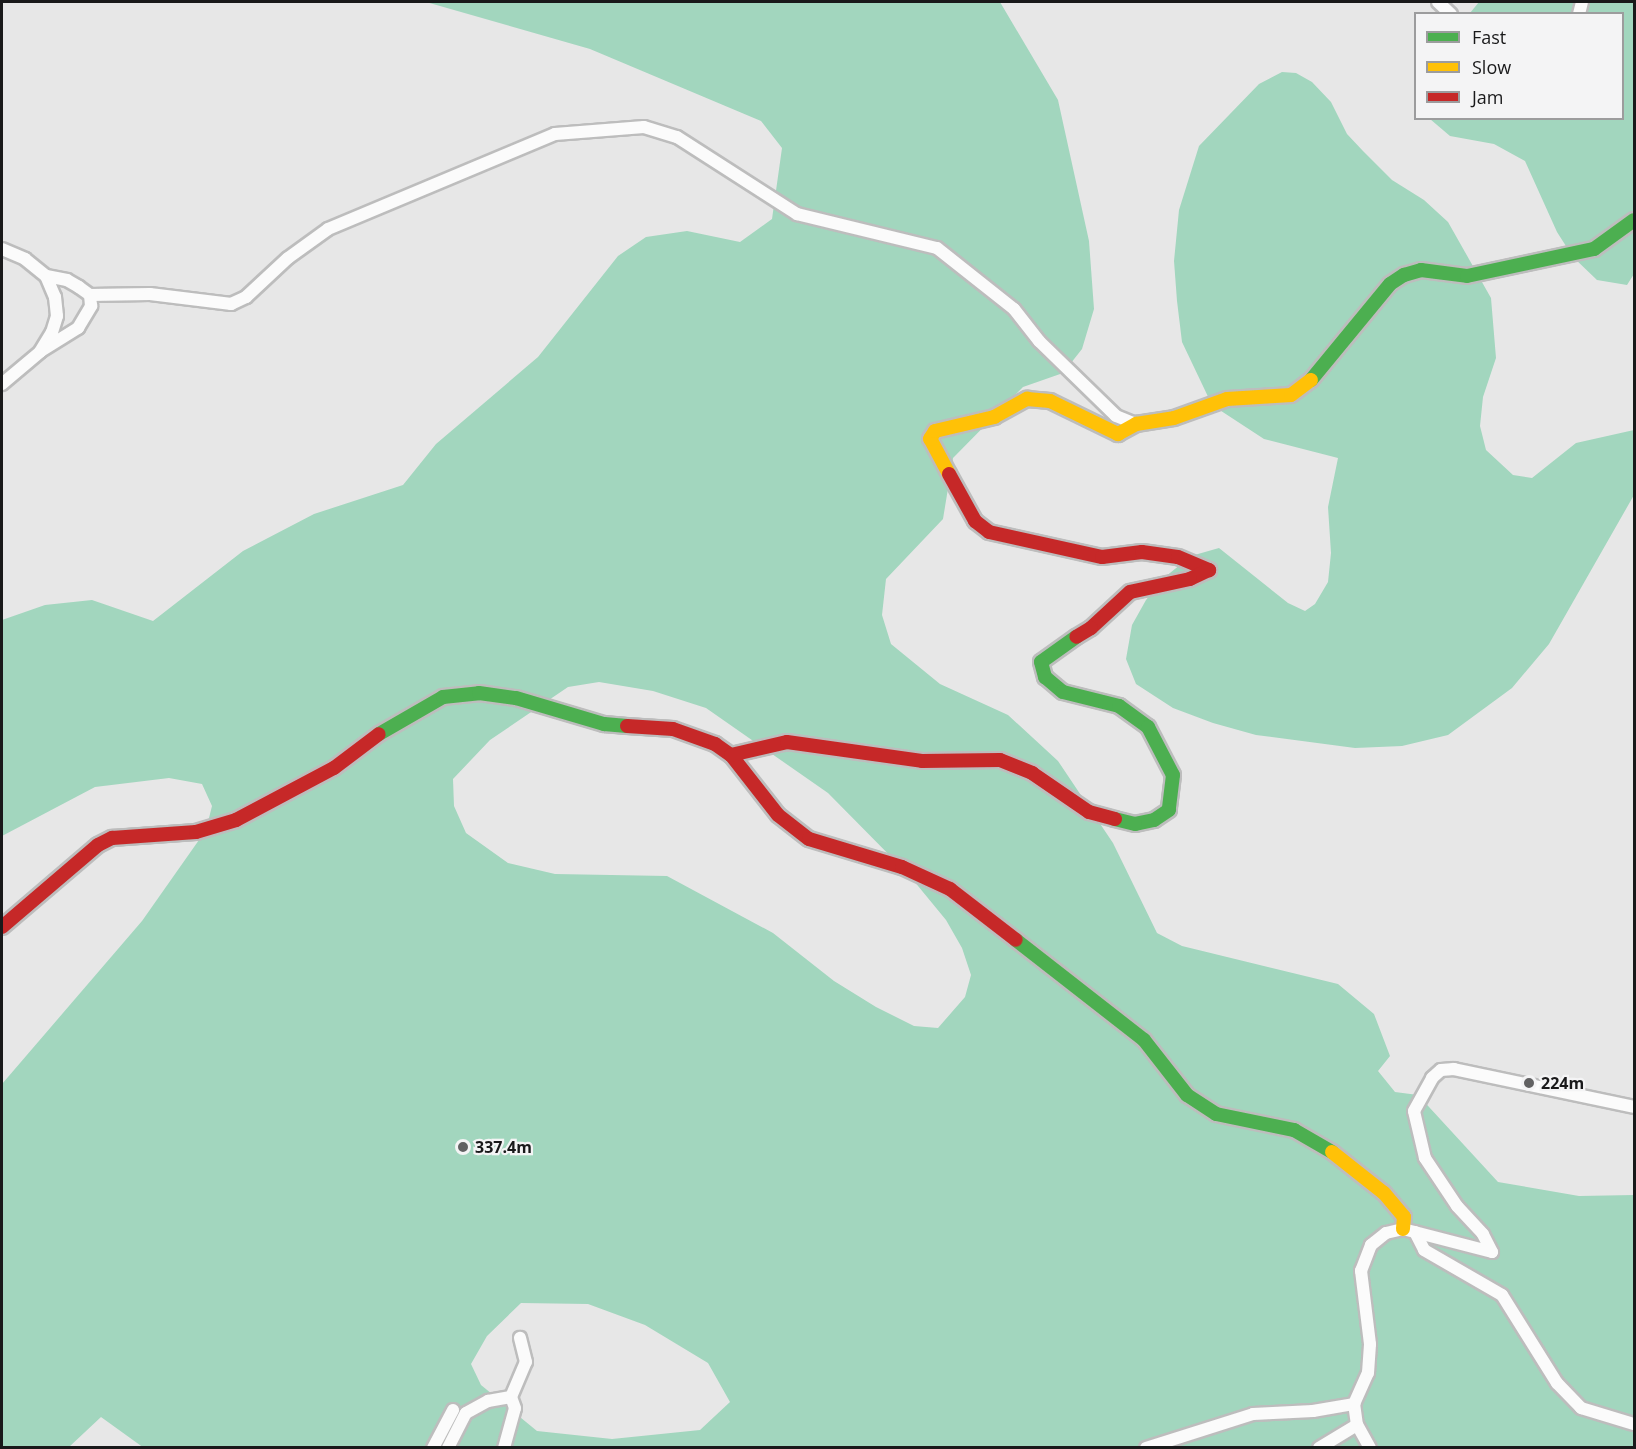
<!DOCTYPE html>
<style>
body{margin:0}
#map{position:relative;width:1636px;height:1449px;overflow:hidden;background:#e7e7e7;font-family:"Open Sans",sans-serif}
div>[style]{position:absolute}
.forest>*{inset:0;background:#a2d6be}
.roads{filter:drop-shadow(2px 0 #bdbdbd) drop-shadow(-2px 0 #bdbdbd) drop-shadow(0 2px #bdbdbd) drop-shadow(0 -2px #bdbdbd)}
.street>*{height:12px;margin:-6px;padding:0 6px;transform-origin:6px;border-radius:6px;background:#fbfbfb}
.fast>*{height:14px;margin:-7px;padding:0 7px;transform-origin:7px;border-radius:7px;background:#4caf50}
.slow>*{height:14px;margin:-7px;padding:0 7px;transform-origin:7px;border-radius:7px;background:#ffc107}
.jam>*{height:14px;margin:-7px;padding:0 7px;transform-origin:7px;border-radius:7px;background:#c62828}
.dots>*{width:16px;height:16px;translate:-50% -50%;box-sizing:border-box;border:3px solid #f4f4f5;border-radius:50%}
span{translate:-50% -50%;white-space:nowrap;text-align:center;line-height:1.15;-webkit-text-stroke:4.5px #f4f4f5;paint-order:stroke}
.poi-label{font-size:16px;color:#19191a;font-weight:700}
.left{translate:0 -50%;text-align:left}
.frame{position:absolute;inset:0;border:3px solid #19191a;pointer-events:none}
.legend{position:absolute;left:1414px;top:12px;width:210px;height:108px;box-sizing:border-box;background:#f4f4f5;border:2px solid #9c9c9d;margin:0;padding:8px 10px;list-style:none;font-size:18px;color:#19191a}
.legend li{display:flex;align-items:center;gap:12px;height:30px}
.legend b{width:30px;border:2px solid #9c9c9d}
</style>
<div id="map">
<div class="forest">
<i style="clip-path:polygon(evenodd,426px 2px,1000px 2px,1058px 100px,1089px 241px,1094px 309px,1082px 349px,1063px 373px,1023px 387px,953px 458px,943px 519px,886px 579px,882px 615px,891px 644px,940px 684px,1008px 715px,1058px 761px,1113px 843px,1157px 933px,1182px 946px,1338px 984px,1374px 1014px,1390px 1056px,1378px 1071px,1395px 1092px,1418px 1095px,1498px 1182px,1579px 1196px,1634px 1195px,1634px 1447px,144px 1448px,101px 1417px,69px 1447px,2px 1447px,2px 1084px,142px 921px,206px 830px,212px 806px,202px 784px,169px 778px,95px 787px,2px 836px,2px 620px,45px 605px,92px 600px,153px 621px,243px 551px,314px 514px,403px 485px,436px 444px,538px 357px,618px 256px,646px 237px,687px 231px,740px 242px,772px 219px,782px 148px,761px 121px,590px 49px,426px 2px,599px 682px,653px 691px,706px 708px,828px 793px,909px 875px,946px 920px,962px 948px,971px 975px,965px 997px,938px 1028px,914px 1026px,876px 1007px,834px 981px,773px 933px,667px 876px,555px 874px,508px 863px,466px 833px,454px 806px,453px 779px,490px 740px,568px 687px,599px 682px,426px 2px,521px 1303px,588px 1304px,645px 1325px,708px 1363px,730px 1402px,700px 1430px,612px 1439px,537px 1431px,481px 1385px,471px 1364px,487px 1336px,521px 1303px)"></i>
<i style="clip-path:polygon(1479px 2px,1634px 2px,1634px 274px,1627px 285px,1597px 280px,1573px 257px,1557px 232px,1525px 161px,1494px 144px,1450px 136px,1430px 119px,1622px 118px,1622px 14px,1470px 13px)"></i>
<i style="clip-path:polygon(1282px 72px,1296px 73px,1312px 82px,1331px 102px,1347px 134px,1363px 151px,1392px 180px,1424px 200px,1448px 222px,1491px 298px,1496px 358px,1483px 397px,1480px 426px,1486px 450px,1513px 475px,1532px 478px,1576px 443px,1634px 430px,1634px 495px,1549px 644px,1512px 688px,1448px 735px,1402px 746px,1355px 748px,1256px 735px,1213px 723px,1173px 708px,1136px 684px,1126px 659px,1132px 625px,1146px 600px,1165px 577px,1191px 556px,1219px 548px,1288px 603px,1305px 611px,1315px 604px,1328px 582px,1331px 553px,1328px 507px,1338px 458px,1264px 439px,1212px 405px,1182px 342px,1177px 301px,1174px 261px,1179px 210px,1199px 146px,1259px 84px)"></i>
</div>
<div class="roads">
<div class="street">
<i style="left:1438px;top:2px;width:18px;rotate:43deg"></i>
<i style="left:1579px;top:14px;width:12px;rotate:-76deg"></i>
<i style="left:2px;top:249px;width:25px;rotate:23deg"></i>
<i style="left:25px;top:259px;width:27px;rotate:39deg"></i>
<i style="left:46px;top:276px;width:23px;rotate:67deg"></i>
<i style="left:55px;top:297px;width:19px;rotate:84deg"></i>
<i style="left:57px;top:316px;width:17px;rotate:107deg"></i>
<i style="left:52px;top:332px;width:23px;rotate:121deg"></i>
<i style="left:40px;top:352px;width:50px;rotate:139.9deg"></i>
<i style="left:90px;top:295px;width:60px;rotate:-1deg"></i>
<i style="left:150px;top:294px;width:82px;rotate:7deg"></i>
<i style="left:231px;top:304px;width:17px;rotate:-25deg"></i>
<i style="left:246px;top:297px;width:57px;rotate:-42.9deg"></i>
<i style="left:288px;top:258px;width:49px;rotate:-35.9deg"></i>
<i style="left:328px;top:229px;width:246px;rotate:-22.7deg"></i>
<i style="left:555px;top:134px;width:89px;rotate:-4.5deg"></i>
<i style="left:644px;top:127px;width:34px;rotate:17deg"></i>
<i style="left:677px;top:137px;width:143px;rotate:32.7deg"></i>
<i style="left:797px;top:214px;width:144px;rotate:13.7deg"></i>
<i style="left:937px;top:248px;width:98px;rotate:38.4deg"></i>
<i style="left:1014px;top:309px;width:41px;rotate:52deg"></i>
<i style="left:1039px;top:341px;width:107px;rotate:44.2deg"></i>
<i style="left:1116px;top:416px;width:22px;rotate:22deg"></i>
<i style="left:41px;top:351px;width:44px;rotate:-31.9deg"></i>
<i style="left:78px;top:328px;width:26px;rotate:-59deg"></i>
<i style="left:91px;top:306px;width:11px;rotate:-95deg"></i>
<i style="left:90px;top:295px;width:14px;rotate:-144deg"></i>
<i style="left:79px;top:287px;width:14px;rotate:-150deg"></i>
<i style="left:67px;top:280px;width:21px;rotate:-169deg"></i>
<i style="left:1415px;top:1232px;width:20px;rotate:63deg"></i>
<i style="left:1424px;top:1250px;width:90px;rotate:30deg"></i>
<i style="left:1502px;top:1295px;width:104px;rotate:58deg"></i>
<i style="left:1557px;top:1383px;width:35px;rotate:46deg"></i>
<i style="left:1581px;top:1408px;width:55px;rotate:16.8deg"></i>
<i style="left:433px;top:1448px;width:43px;rotate:-62.2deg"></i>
<i style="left:448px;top:1448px;width:39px;rotate:-63deg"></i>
<i style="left:466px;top:1413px;width:25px;rotate:-29deg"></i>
<i style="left:488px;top:1401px;width:23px;rotate:-10deg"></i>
<i style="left:504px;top:1448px;width:41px;rotate:-74.6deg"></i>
<i style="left:515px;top:1408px;width:12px;rotate:-110deg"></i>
<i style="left:511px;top:1397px;width:38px;rotate:-67deg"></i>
<i style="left:526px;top:1362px;width:25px;rotate:-104deg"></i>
<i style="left:1146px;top:1448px;width:112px;rotate:-17.6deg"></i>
<i style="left:1253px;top:1414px;width:60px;rotate:-2.9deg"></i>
<i style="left:1313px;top:1411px;width:42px;rotate:-9.7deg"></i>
<i style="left:1319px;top:1448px;width:44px;rotate:-31.2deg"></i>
<i style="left:1370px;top:1448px;width:26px;rotate:-119deg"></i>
<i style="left:1357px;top:1425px;width:21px;rotate:-98deg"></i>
<i style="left:1354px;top:1404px;width:34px;rotate:-66deg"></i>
<i style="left:1368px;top:1373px;width:29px;rotate:-86deg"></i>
<i style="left:1370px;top:1344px;width:74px;rotate:-97deg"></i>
<i style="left:1361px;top:1271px;width:28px;rotate:-69deg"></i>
<i style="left:1371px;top:1245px;width:19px;rotate:-39deg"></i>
<i style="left:1386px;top:1233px;width:17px;rotate:-13deg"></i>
<i style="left:1403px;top:1229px;width:92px;rotate:14.5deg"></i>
<i style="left:1492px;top:1252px;width:20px;rotate:-117deg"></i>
<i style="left:1483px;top:1234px;width:38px;rotate:-133deg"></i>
<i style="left:1457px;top:1206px;width:58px;rotate:-123.7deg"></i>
<i style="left:1425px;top:1158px;width:48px;rotate:-103.2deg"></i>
<i style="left:1414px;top:1111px;width:38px;rotate:-61deg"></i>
<i style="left:1432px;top:1078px;width:12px;rotate:-42deg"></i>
<i style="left:1441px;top:1070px;width:13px;rotate:-4deg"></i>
<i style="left:1454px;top:1069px;width:184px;rotate:11.9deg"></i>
</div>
<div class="fast">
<i style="left:1311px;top:380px;width:124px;rotate:-50.5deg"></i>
<i style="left:1390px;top:284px;width:17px;rotate:-33deg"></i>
<i style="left:1404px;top:275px;width:18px;rotate:-16deg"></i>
<i style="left:1421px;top:270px;width:46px;rotate:7.4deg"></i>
<i style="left:1467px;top:276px;width:130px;rotate:-12deg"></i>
<i style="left:1594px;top:249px;width:49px;rotate:-35.9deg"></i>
<i style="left:1076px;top:637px;width:43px;rotate:144.5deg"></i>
<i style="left:1041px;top:662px;width:16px;rotate:75deg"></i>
<i style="left:1045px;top:677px;width:23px;rotate:40deg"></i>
<i style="left:1063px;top:692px;width:58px;rotate:14deg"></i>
<i style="left:1119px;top:706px;width:36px;rotate:36deg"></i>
<i style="left:1148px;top:727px;width:54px;rotate:62.5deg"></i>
<i style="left:1173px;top:775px;width:35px;rotate:97deg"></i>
<i style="left:1169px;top:810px;width:18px;rotate:146deg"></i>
<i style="left:1154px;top:820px;width:19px;rotate:168deg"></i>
<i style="left:1135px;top:824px;width:21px;rotate:-166deg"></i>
<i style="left:379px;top:734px;width:74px;rotate:-30deg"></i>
<i style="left:443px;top:697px;width:36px;rotate:-6deg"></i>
<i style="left:479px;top:693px;width:37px;rotate:8deg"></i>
<i style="left:516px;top:698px;width:92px;rotate:16.5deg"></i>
<i style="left:604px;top:724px;width:23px;rotate:5deg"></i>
<i style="left:1016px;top:940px;width:162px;rotate:38deg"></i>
<i style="left:1144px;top:1040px;width:70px;rotate:52deg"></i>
<i style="left:1187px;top:1095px;width:35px;rotate:33deg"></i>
<i style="left:1216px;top:1114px;width:80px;rotate:11.6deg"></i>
<i style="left:1294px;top:1130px;width:44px;rotate:30.1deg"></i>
</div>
<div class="slow">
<i style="left:949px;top:474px;width:40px;rotate:-118deg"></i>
<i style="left:930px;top:439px;width:9px;rotate:-58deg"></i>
<i style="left:935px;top:431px;width:61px;rotate:-13.3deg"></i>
<i style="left:994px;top:417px;width:38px;rotate:-29deg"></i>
<i style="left:1027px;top:399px;width:23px;rotate:5deg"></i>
<i style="left:1050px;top:401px;width:76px;rotate:25.9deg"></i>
<i style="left:1118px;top:434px;width:21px;rotate:-29deg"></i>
<i style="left:1136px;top:424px;width:38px;rotate:-9deg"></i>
<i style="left:1174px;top:418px;width:56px;rotate:-19.7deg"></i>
<i style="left:1227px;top:399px;width:64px;rotate:-3.6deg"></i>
<i style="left:1291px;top:395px;width:25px;rotate:-37deg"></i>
<i style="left:1332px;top:1152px;width:66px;rotate:38.3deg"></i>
<i style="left:1384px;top:1193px;width:31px;rotate:50deg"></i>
<i style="left:1404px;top:1217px;width:12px;rotate:95deg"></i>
</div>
<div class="jam">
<i style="left:949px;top:474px;width:54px;rotate:61deg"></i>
<i style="left:975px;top:521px;width:18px;rotate:38deg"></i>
<i style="left:989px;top:532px;width:116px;rotate:12.5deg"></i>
<i style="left:1102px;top:557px;width:40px;rotate:-7.1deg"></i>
<i style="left:1142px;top:552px;width:36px;rotate:8deg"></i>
<i style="left:1178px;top:557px;width:34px;rotate:23deg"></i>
<i style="left:1209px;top:570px;width:21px;rotate:155deg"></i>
<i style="left:1190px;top:579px;width:61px;rotate:167.8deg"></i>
<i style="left:1130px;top:592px;width:53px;rotate:137.3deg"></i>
<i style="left:1091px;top:628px;width:17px;rotate:149deg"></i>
<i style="left:627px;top:726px;width:46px;rotate:3.7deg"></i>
<i style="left:673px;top:729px;width:45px;rotate:19.7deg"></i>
<i style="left:715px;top:744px;width:19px;rotate:35deg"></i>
<i style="left:731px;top:755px;width:76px;rotate:51.9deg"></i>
<i style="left:778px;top:815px;width:39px;rotate:38deg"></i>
<i style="left:809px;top:839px;width:97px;rotate:16.8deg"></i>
<i style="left:902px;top:867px;width:53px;rotate:24.6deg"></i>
<i style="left:950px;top:889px;width:83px;rotate:37.7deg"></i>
<i style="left:731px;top:755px;width:57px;rotate:-13.1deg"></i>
<i style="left:787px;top:742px;width:136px;rotate:8deg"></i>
<i style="left:922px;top:761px;width:78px;rotate:-0.7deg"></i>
<i style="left:1000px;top:760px;width:35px;rotate:22deg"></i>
<i style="left:1032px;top:773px;width:69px;rotate:34.4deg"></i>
<i style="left:1089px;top:812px;width:27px;rotate:15deg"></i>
<i style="left:2px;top:927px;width:126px;rotate:-40.5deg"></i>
<i style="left:98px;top:845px;width:16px;rotate:-27deg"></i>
<i style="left:112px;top:838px;width:84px;rotate:-4.1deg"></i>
<i style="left:196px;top:832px;width:42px;rotate:-16.7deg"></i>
<i style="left:236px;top:820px;width:111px;rotate:-28deg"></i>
<i style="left:334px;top:768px;width:56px;rotate:-37.1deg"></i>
</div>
</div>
<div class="dots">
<i style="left:1529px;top:1083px;background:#616162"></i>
<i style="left:463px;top:1147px;background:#616162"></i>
</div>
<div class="poi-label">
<span class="left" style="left:1541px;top:1083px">224m</span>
<span class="left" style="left:475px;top:1147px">337.4m</span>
</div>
<div class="frame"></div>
<ul class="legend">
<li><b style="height:8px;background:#4caf50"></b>Fast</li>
<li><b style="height:8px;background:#ffc107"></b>Slow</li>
<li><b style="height:8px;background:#c62828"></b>Jam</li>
</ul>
</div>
